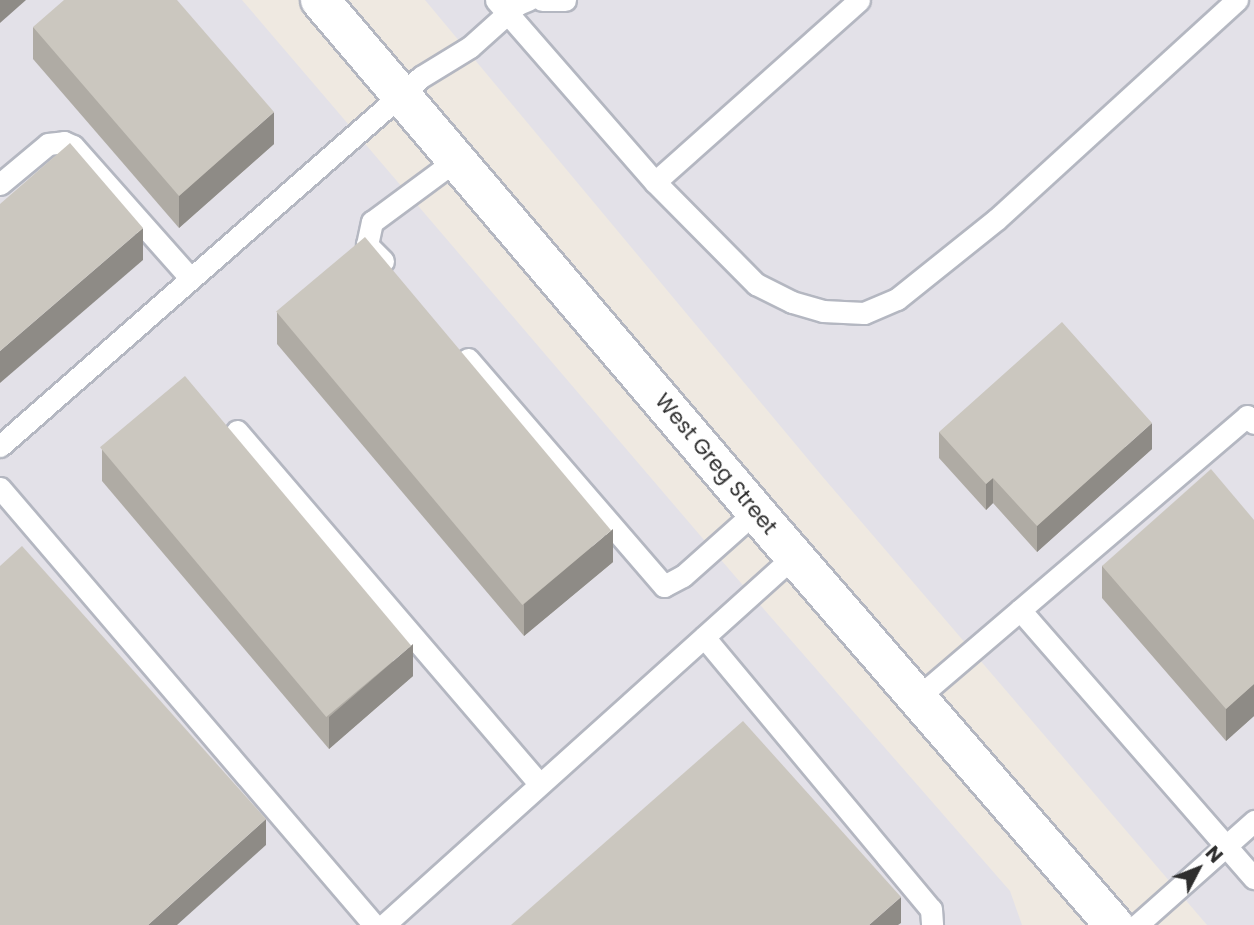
<!DOCTYPE html>
<style>
body{margin:0}
#map{position:relative;width:1254px;height:925px;overflow:hidden;background:#efe9e1;font-family:Poppins,sans-serif}
div>[style]{position:absolute}
.industrial>*{inset:0;background:#e3e1e8}
.roads{filter:drop-shadow(2px 0 #b4b7c1) drop-shadow(-2px 0 #b4b7c1) drop-shadow(0 2px #b4b7c1) drop-shadow(0 -2px #b4b7c1)}
.service>*{height:21px;margin:-10.5px;padding:0 10.5px;transform-origin:10.5px;border-radius:10.5px;background:#fff}
.secondary>*{height:38px;margin:-19px;padding:0 19px;transform-origin:19px;border-radius:19px;background:#fff}
.wall>*{inset:0;background:#afaba4}
.shaded-wall>*{inset:0;background:#8e8b86}
.building>*{inset:0;background:#cbc7bf;transform-origin:0 0}
span{translate:-50% -50%;white-space:nowrap;text-align:center;line-height:1.15;-webkit-text-stroke:5px #fff;paint-order:stroke}
.street-label{font-size:21px;color:#2e2e2e}
.north{position:absolute;left:1163px;top:834px;width:70px;height:70px;-webkit-text-stroke:5px #fff;paint-order:stroke;rotate:48deg;font-size:19px;font-weight:700;line-height:28px;text-align:center;color:#2e2e2e}
.north::after{content:'';display:block;margin:auto;width:24px;height:32px;background:#2e2e2e;clip-path:polygon(50% 0,100% 100%,50% 72%,0 100%)}
</style>
<div id="map">
<div class="industrial">
<i style="clip-path:polygon(0 0,242px 0,734px 575px,1010px 891px,1022px 925px,0 925px)"></i>
<i style="clip-path:polygon(425px 0,1254px 0,1254px 925px,1207px 925px,822px 476px)"></i>
</div>
<div class="roads">
<div class="service">
<i style="left:496px;top:0;width:242px;rotate:48.9deg"></i>
<i style="left:655px;top:182px;width:144px;rotate:45.3deg"></i>
<i style="left:756px;top:284px;width:40px;rotate:26.6deg"></i>
<i style="left:792px;top:302px;width:32px;rotate:16deg"></i>
<i style="left:823px;top:311px;width:41px;rotate:2.8deg"></i>
<i style="left:864px;top:313px;width:36px;rotate:-23deg"></i>
<i style="left:897px;top:299px;width:128px;rotate:-38.7deg"></i>
<i style="left:997px;top:219px;width:325px;rotate:-42.4deg"></i>
<i style="left:542px;top:0;width:23px"></i>
<i style="left:655px;top:182px;width:273px;rotate:-41.7deg"></i>
<i style="left:0;top:184px;width:62px;rotate:-39.8deg"></i>
<i style="left:48px;top:144px;width:16px;rotate:-7deg"></i>
<i style="left:64px;top:142px;width:10px;rotate:24deg"></i>
<i style="left:73px;top:146px;width:176px;rotate:48.4deg"></i>
<i style="left:383px;top:261px;width:23px;rotate:-135deg"></i>
<i style="left:367px;top:245px;width:24px;rotate:-78deg"></i>
<i style="left:372px;top:222px;width:106px;rotate:-36.5deg"></i>
<i style="left:468px;top:359px;width:300px;rotate:49.2deg"></i>
<i style="left:664px;top:586px;width:21px;rotate:-28deg"></i>
<i style="left:683px;top:576px;width:98px;rotate:-41.7deg"></i>
<i style="left:237px;top:431px;width:465px;rotate:49.4deg"></i>
<i style="left:0;top:446px;width:560px;rotate:-41.23deg"></i>
<i style="left:421px;top:77px;width:57px;rotate:-31.5deg"></i>
<i style="left:470px;top:47px;width:64px;rotate:-41.9deg"></i>
<i style="left:518px;top:4px;width:11px;rotate:-22deg"></i>
<i style="left:0;top:488px;width:575px;rotate:49.44deg"></i>
<i style="left:1020px;top:610px;width:356px;rotate:48.9deg"></i>
<i style="left:704px;top:637px;width:354px;rotate:50.2deg"></i>
<i style="left:931px;top:909px;width:16px;rotate:86deg"></i>
<i style="left:917px;top:698px;width:434px;rotate:-40.5deg"></i>
<i style="left:1247px;top:416px;width:10px;rotate:45deg"></i>
<i style="left:384px;top:925px;width:552px;rotate:-41.99deg"></i>
<i style="left:1137px;top:925px;width:157px;rotate:-41.6deg"></i>
</div>
<div class="secondary">
<i style="left:320px;top:0;width:700px;rotate:49.58deg"></i>
<i style="left:774px;top:533px;width:519px;rotate:49.06deg"></i>
</div>
</div>
<div class="wall">
<i style="clip-path:polygon(33px 27px,274px 144px,179px 228px,33px 59px)"></i>
<i style="clip-path:polygon(277px 312px,613px 562px,524px 636px,277px 344px)"></i>
<i style="clip-path:polygon(939px 432px,1152px 449px,1037px 552px,993px 503px,986px 510px,939px 458px)"></i>
<i style="clip-path:polygon(102px 449px,413px 676px,329px 749px,102px 481px)"></i>
<i style="clip-path:polygon(1254px 520px,1254px 716px,1226px 741px,1102px 598px,1102px 566px)"></i>
</div>
<div class="shaded-wall">
<i style="clip-path:polygon(0 0,26px 0,0 23px)"></i>
<i style="clip-path:polygon(274px 112px,274px 144px,179px 228px,179px 196px)"></i>
<i style="clip-path:polygon(143px 228px,143px 260px,0 383px,0 351px)"></i>
<i style="clip-path:polygon(1152px 423px,1152px 449px,1037px 552px,1037px 526px)"></i>
<i style="clip-path:polygon(993px 478px,993px 503px,986px 510px,986px 484px)"></i>
<i style="clip-path:polygon(613px 529px,613px 562px,524px 636px,524px 604px)"></i>
<i style="clip-path:polygon(413px 644px,413px 676px,329px 749px,329px 717px)"></i>
<i style="clip-path:polygon(1254px 684px,1254px 716px,1226px 741px,1226px 709px)"></i>
<i style="clip-path:polygon(266px 819px,266px 845px,177px 925px,148px 925px)"></i>
<i style="clip-path:polygon(901px 897px,901px 923px,898px 925px,869px 925px)"></i>
</div>
<div class="building">
<i style="clip-path:polygon(64px 0,177px 0,274px 112px,179px 196px,33px 27px)"></i>
<i style="clip-path:polygon(70px 143px,143px 228px,0 351px,0 204px)"></i>
<i style="left:365px;top:237px;width:383px;height:116px;rotate:50deg"></i>
<i style="clip-path:polygon(1062px 322px,1152px 423px,1037px 526px,993px 478px,986px 484px,939px 432px)"></i>
<i style="left:185px;top:376px;width:352px;height:111px;rotate:50deg"></i>
<i style="clip-path:polygon(1211px 469px,1254px 520px,1254px 684px,1226px 709px,1102px 566px)"></i>
<i style="clip-path:polygon(22px 546px,266px 819px,148px 925px,0 925px,0 566px)"></i>
<i style="clip-path:polygon(743px 721px,901px 897px,869px 925px,511px 925px)"></i>
</div>
<div class="street-label">
<span style="left:716px;top:464px;rotate:50deg">West Greg Street</span>
</div>
<div class="north">N</div>
</div>
